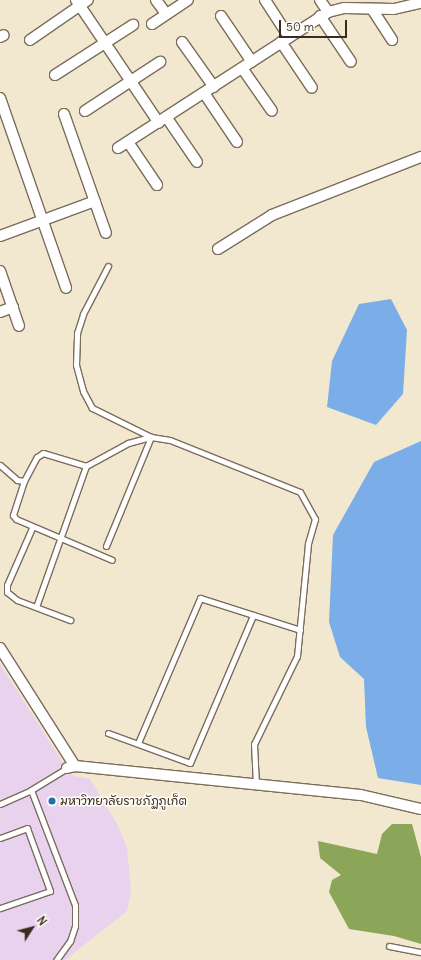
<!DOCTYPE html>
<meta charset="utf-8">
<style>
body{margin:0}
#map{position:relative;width:421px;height:960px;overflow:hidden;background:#f2e8cf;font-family:Delius,"Playpen Sans Thai",sans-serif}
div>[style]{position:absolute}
.built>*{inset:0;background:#e9d2ee}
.forest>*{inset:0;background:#8ba659}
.water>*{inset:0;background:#7baee8}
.roads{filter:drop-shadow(1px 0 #7b6c5c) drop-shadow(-1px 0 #7b6c5c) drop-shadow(0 1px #7b6c5c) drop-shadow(0 -1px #7b6c5c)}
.service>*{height:5px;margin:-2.5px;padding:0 2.5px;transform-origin:2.5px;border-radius:2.5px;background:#fff}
.minor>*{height:10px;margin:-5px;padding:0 5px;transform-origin:5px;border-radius:5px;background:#fff}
.dots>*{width:11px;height:11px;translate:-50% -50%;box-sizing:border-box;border:2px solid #fdfcf7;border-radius:50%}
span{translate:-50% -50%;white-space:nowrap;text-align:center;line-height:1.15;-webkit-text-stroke:3.5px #fdfcf7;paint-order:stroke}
.poi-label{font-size:12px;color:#3b2a1e}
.left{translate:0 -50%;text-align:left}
.north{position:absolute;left:12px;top:908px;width:40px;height:40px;-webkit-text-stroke:3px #fdfcf7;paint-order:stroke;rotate:54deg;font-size:11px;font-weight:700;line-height:16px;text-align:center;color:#3b2a1e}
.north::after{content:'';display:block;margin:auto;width:14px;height:18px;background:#3b2a1e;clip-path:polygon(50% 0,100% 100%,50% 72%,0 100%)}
.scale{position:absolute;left:279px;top:20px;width:68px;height:18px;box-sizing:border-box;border:2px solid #3b2a1e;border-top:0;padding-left:5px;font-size:12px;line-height:14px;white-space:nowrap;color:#3b2a1e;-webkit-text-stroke:3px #fdfcf7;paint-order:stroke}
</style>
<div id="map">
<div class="built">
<i style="clip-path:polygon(0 664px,67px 769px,74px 776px,90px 779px,117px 824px,127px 847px,131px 892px,127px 911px,65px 960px,0 960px)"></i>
</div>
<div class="forest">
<i style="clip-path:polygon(392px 824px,412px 824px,421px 857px,421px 944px,394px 936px,349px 929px,329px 892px,332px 880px,341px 875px,320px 858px,318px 841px,377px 854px,382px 834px)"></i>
</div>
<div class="water">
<i style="clip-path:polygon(391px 299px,407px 330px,403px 394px,376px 425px,327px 407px,332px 361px,359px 304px)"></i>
<i style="clip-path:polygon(421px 441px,421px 785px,378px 778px,366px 727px,364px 679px,340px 657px,329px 622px,333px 535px,374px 462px)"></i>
</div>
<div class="roads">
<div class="service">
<i style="left:0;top:465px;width:23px;rotate:41deg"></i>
<i style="left:17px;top:480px;width:7px;rotate:8deg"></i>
<i style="left:24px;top:481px;width:27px;rotate:-62deg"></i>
<i style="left:37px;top:457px;width:7px;rotate:-34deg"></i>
<i style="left:43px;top:453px;width:45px;rotate:16.8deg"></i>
<i style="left:86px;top:466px;width:48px;rotate:-28.7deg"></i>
<i style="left:128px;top:443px;width:24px;rotate:-15deg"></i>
<i style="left:151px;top:437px;width:19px;rotate:9deg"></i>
<i style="left:170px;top:440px;width:140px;rotate:21.8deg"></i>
<i style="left:300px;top:492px;width:31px;rotate:61deg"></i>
<i style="left:315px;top:519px;width:26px;rotate:106deg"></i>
<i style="left:308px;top:544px;width:113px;rotate:95.6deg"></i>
<i style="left:297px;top:656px;width:98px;rotate:116deg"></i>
<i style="left:254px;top:744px;width:41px;rotate:87.2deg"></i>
<i style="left:24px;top:481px;width:36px;rotate:108deg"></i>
<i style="left:13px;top:515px;width:5px;rotate:53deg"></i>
<i style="left:16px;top:519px;width:104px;rotate:23.1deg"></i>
<i style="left:32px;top:528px;width:62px;rotate:113.7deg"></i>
<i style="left:7px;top:585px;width:7px;rotate:90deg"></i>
<i style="left:7px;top:592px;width:13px;rotate:39deg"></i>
<i style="left:17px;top:600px;width:57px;rotate:20.7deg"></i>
<i style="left:106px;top:546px;width:118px;rotate:-67.6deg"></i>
<i style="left:151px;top:437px;width:66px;rotate:-153.8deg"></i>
<i style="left:92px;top:408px;width:19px;rotate:-118deg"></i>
<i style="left:83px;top:391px;width:27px;rotate:-105deg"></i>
<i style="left:76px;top:365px;width:32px;rotate:-88deg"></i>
<i style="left:77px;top:333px;width:20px;rotate:-72deg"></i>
<i style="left:83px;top:314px;width:54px;rotate:-62.5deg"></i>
<i style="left:36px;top:607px;width:150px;rotate:-70.5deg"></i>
<i style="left:108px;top:733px;width:87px;rotate:20.1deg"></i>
<i style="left:190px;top:763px;width:161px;rotate:-66.9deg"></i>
<i style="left:138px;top:743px;width:158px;rotate:-66.8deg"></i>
<i style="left:200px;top:598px;width:105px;rotate:17.7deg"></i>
<i style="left:31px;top:790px;width:123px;rotate:69.1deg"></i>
<i style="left:75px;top:905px;width:21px;rotate:90deg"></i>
<i style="left:75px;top:926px;width:16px;rotate:108deg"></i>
<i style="left:70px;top:941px;width:24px;rotate:126deg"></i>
<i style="left:0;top:804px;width:34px;rotate:-24deg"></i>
<i style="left:31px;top:790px;width:42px;rotate:-31.4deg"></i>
<i style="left:0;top:838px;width:29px;rotate:-20deg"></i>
<i style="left:27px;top:828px;width:67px;rotate:69.9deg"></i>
<i style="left:50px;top:891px;width:53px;rotate:161.2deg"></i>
<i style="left:389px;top:946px;width:33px;rotate:11deg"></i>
</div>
<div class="minor">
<i style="left:76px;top:0;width:148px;rotate:56deg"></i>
<i style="left:156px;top:0;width:17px;rotate:54deg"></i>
<i style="left:265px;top:0;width:44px;rotate:57deg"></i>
<i style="left:320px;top:0;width:14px;rotate:56deg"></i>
<i style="left:372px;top:9px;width:37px;rotate:57deg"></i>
<i style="left:221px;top:16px;width:55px;rotate:56deg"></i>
<i style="left:320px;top:16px;width:55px;rotate:56deg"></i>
<i style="left:152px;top:24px;width:43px;rotate:-33.7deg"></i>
<i style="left:0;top:37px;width:4px;rotate:-27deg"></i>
<i style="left:30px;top:40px;width:70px;rotate:-34.6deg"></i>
<i style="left:182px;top:42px;width:55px;rotate:54.6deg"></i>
<i style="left:281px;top:42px;width:55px;rotate:56deg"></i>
<i style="left:242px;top:68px;width:52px;rotate:55.1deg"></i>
<i style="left:55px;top:75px;width:93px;rotate:-32.7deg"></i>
<i style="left:204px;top:93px;width:59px;rotate:56deg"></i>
<i style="left:0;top:98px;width:201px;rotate:70.8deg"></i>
<i style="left:85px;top:111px;width:90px;rotate:-33.2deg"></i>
<i style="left:64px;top:114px;width:126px;rotate:70.6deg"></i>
<i style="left:167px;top:118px;width:53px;rotate:55.7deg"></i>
<i style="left:128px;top:142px;width:52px;rotate:56deg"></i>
<i style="left:118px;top:148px;width:250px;rotate:-32.9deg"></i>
<i style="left:328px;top:12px;width:16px;rotate:-14deg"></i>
<i style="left:344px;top:8px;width:50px;rotate:1.1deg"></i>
<i style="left:394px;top:9px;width:28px;rotate:-13deg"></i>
<i style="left:0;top:236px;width:101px;rotate:-20.2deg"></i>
<i style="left:218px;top:249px;width:64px;rotate:-32.2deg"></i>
<i style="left:272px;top:215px;width:160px;rotate:-21.3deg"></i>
<i style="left:0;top:271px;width:58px;rotate:70.9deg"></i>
<i style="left:0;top:312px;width:14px;rotate:-21deg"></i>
<i style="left:0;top:648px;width:140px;rotate:57.6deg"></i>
<i style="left:67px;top:768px;width:8px;rotate:-14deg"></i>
<i style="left:75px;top:766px;width:287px;rotate:5.8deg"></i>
<i style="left:361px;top:795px;width:62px;rotate:13.1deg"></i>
</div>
</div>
<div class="dots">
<i style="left:52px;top:801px;background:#1f6fb2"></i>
</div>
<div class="poi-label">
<span class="left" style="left:60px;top:801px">มหาวิทยาลัยราชภัฏภูเก็ต</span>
</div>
<div class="north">N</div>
<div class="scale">50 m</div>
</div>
